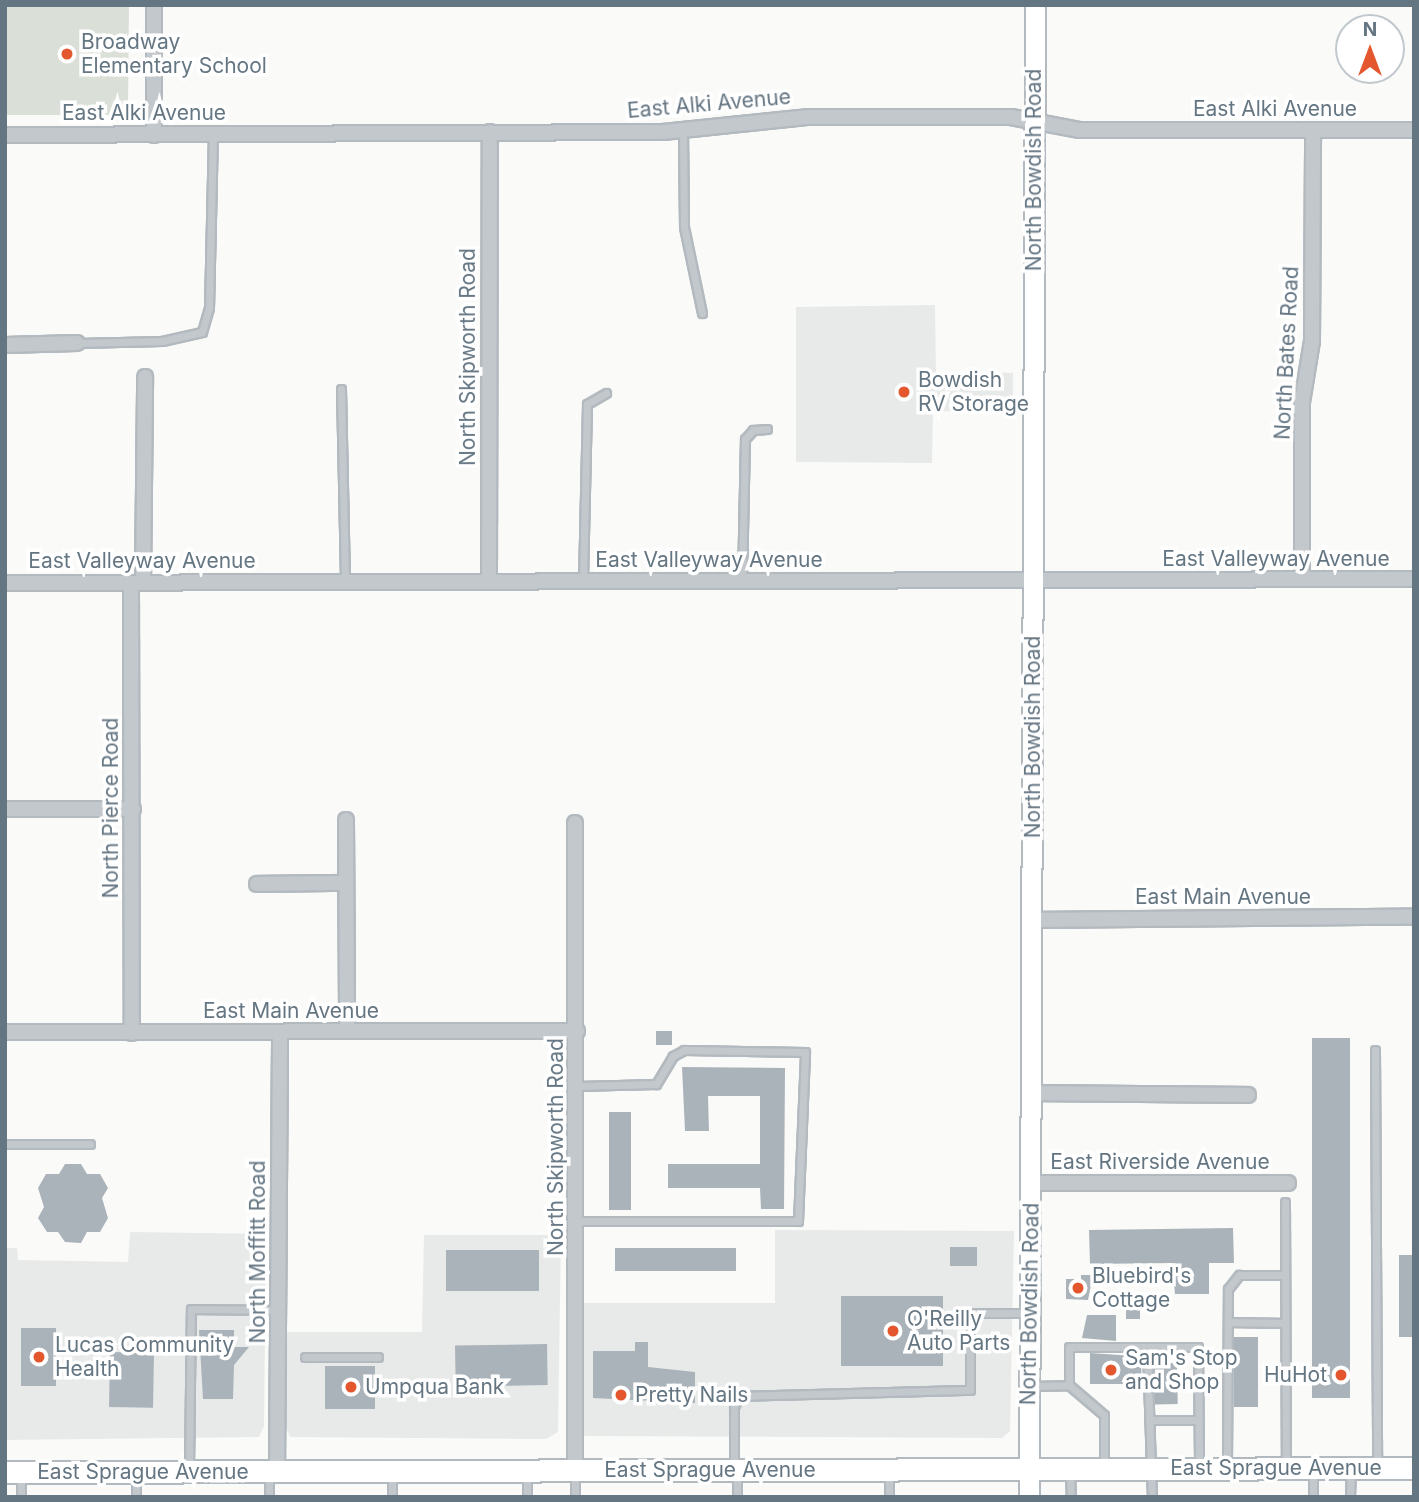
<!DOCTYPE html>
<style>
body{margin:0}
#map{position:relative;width:1419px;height:1502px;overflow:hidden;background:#fafaf8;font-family:Inter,sans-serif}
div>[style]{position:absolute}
.built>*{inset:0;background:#e8e9e9}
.green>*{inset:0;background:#dadfd7}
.building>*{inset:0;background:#aab3b9;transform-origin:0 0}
.roads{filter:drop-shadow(2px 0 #b3babf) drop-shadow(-2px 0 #b3babf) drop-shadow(0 2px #b3babf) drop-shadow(0 -2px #b3babf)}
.lane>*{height:7px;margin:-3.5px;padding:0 3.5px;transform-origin:3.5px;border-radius:3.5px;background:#c3c8cc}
.street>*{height:14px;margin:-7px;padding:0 7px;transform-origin:7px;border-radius:7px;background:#c3c8cc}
.secondary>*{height:19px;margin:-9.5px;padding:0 9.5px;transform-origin:9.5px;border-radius:9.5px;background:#fff}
.primary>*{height:21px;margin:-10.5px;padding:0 10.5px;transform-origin:10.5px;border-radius:10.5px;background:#fff}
.dots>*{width:19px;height:19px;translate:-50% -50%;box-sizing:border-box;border:4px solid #fff;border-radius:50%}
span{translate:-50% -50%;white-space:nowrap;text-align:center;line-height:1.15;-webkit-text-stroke:7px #fff;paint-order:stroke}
.poi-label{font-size:21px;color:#657683}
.left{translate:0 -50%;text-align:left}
.right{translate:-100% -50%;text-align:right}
.street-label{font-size:21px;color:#657683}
.frame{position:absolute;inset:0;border:7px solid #657683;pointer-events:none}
.north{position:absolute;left:1335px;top:14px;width:70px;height:70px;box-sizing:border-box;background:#fff;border:2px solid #c1c8cd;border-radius:50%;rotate:0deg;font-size:19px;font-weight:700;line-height:28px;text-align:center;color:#657683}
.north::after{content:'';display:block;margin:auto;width:24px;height:32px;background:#e4572e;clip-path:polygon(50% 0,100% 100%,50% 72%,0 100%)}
</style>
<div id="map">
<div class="built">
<i style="clip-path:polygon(935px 305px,936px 372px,1013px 373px,1013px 412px,933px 411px,932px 463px,796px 462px,796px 307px)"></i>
<i style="clip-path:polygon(775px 1230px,1014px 1231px,1010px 1431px,1002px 1438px,584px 1436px,581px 1303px,775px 1303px)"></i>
<i style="clip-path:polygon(130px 1232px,266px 1234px,264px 1426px,259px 1437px,5px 1440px,5px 1248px,17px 1248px,18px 1260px,128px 1262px)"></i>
<i style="clip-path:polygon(424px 1235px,561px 1235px,558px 1432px,546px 1439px,290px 1437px,285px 1425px,284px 1332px,422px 1332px)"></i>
</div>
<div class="green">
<i style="clip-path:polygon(5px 5px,129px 5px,128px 103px,116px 115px,5px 115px)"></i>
</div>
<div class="building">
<i style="left:656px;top:1031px;width:16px;height:14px"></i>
<i style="left:1312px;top:1038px;width:38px;height:360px"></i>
<i style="clip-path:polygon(682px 1067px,785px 1068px,784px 1209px,761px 1209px,760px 1188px,668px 1188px,668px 1164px,760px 1164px,760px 1096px,708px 1096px,709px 1131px,685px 1131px)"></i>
<i style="left:609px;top:1112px;width:22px;height:98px"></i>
<i style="clip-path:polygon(65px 1164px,81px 1164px,87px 1174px,100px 1174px,108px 1188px,102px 1198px,108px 1218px,100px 1232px,87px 1232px,81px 1243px,65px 1242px,58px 1232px,47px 1232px,38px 1218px,44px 1207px,38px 1188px,46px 1174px,59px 1174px)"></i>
<i style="clip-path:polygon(1233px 1228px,1234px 1263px,1209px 1263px,1209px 1294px,1175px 1294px,1172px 1263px,1090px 1264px,1089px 1230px)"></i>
<i style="left:977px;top:1247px;width:19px;height:27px;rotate:90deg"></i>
<i style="left:736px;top:1248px;width:23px;height:121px;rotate:90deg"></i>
<i style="left:446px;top:1250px;width:93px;height:41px"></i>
<i style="left:1399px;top:1255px;width:15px;height:82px"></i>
<i style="clip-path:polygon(1081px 1275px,1093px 1275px,1088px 1300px,1066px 1299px,1066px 1279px,1081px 1279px)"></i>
<i style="left:943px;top:1296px;width:70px;height:102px;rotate:90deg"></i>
<i style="left:1126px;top:1296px;width:14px;height:23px"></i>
<i style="clip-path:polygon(1087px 1315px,1116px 1315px,1116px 1341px,1082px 1338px)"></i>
<i style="left:21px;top:1328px;width:35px;height:58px"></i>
<i style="clip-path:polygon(199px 1330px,234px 1330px,234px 1347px,249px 1347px,234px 1365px,233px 1399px,203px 1399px)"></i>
<i style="left:1234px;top:1337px;width:24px;height:70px"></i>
<i style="clip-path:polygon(635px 1342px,648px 1342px,648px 1367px,695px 1372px,695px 1403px,593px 1398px,593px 1351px,635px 1351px)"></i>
<i style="left:547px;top:1344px;width:41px;height:92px;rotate:89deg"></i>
<i style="left:110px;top:1352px;width:44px;height:55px;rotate:1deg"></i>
<i style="clip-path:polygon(1090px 1353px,1133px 1356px,1133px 1364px,1141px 1364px,1142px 1384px,1090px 1384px)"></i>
<i style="left:1177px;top:1363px;width:41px;height:23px;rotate:89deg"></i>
<i style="left:325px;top:1366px;width:50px;height:43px"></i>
</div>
<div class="roads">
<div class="lane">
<i style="left:683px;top:131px;width:96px;rotate:89.4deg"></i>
<i style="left:684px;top:227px;width:88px;rotate:78.2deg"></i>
<i style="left:77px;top:343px;width:85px;rotate:-1.3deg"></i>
<i style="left:162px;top:341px;width:41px;rotate:-12.7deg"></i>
<i style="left:202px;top:332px;width:25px;rotate:-74deg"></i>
<i style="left:209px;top:308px;width:174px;rotate:-88.7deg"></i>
<i style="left:341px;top:389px;width:193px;rotate:88.8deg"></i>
<i style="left:583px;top:581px;width:177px;rotate:-88.7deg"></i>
<i style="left:587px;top:404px;width:22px;rotate:-30deg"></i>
<i style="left:742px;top:581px;width:142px;rotate:-88.8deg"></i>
<i style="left:745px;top:439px;width:12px;rotate:-48deg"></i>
<i style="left:753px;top:430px;width:14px;rotate:-4deg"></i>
<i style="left:1375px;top:1050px;width:417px;rotate:89.7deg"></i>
<i style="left:5px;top:1144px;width:85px"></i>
<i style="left:1285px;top:1202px;width:266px;rotate:89.8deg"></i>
<i style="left:576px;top:1221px;width:222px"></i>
<i style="left:798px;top:1221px;width:169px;rotate:-87.6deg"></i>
<i style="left:805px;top:1052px;width:121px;rotate:-179.1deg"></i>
<i style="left:684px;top:1050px;width:13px;rotate:151deg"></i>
<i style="left:673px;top:1056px;width:33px;rotate:121deg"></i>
<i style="left:656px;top:1084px;width:79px;rotate:178.5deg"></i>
<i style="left:1228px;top:1322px;width:57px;rotate:1deg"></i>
<i style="left:1147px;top:1348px;width:149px;rotate:88.1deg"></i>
<i style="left:305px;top:1357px;width:73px"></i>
<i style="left:1069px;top:1385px;width:38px;rotate:-90deg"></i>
<i style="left:1069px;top:1347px;width:129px"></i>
<i style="left:1198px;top:1347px;width:120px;rotate:89.5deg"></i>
<i style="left:1030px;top:1386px;width:39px;rotate:-1deg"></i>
<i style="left:1069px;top:1385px;width:46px;rotate:40.6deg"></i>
<i style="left:1104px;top:1415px;width:50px;rotate:90deg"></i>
<i style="left:1152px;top:1420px;width:46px"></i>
<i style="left:1227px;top:1465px;width:176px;rotate:-89.7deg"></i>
<i style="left:1228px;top:1289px;width:18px;rotate:-52deg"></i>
<i style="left:1239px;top:1275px;width:46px"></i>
<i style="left:734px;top:1466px;width:59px;rotate:-90deg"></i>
<i style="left:734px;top:1407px;width:12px;rotate:-66deg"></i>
<i style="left:739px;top:1396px;width:231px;rotate:-1.5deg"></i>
<i style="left:970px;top:1390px;width:77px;rotate:-90deg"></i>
<i style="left:970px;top:1313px;width:59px"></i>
<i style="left:189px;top:1468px;width:159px;rotate:-89.3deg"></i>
<i style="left:191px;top:1309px;width:87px;rotate:0.7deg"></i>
<i style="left:737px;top:1471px;width:26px;rotate:90deg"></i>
<i style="left:889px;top:1471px;width:26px;rotate:90deg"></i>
<i style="left:392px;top:1472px;width:25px;rotate:90deg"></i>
<i style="left:527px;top:1472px;width:25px;rotate:90deg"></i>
<i style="left:136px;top:1473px;width:24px;rotate:90deg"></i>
<i style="left:1070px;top:1473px;width:24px;rotate:88deg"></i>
<i style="left:21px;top:1497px;width:24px;rotate:-90deg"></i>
<i style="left:269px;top:1497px;width:24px;rotate:-90deg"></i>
<i style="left:575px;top:1497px;width:24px;rotate:-90deg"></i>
<i style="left:1313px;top:1497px;width:25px;rotate:-90deg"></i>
<i style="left:1350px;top:1497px;width:28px;rotate:-88deg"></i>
</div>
<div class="street">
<i style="left:5px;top:135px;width:658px;rotate:-0.26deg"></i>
<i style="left:663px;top:132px;width:147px;rotate:-5.9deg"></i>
<i style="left:809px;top:117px;width:202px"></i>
<i style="left:1011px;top:117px;width:69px;rotate:10.8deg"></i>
<i style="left:1079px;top:130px;width:335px"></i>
<i style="left:154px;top:135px;width:130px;rotate:-90deg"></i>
<i style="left:5px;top:345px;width:72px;rotate:-1.6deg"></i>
<i style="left:1302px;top:579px;width:177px;rotate:-90deg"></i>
<i style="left:1302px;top:402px;width:62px;rotate:-80.7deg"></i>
<i style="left:1312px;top:341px;width:211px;rotate:-89.7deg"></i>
<i style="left:489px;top:581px;width:449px;rotate:-89.9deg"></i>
<i style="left:143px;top:582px;width:205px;rotate:-89.4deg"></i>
<i style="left:5px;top:583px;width:1409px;rotate:-0.16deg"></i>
<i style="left:131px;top:583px;width:450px;rotate:89.9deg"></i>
<i style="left:5px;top:809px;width:128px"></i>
<i style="left:346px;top:820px;width:211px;rotate:89.7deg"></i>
<i style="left:575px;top:823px;width:648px;rotate:90deg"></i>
<i style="left:257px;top:884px;width:88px;rotate:-0.7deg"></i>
<i style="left:1033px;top:920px;width:381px;rotate:-0.5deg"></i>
<i style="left:5px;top:1032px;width:572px;rotate:-0.1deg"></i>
<i style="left:1032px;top:1093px;width:216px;rotate:0.5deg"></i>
<i style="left:1031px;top:1183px;width:257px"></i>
<i style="left:277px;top:1472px;width:440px;rotate:-89.6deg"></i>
</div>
<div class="secondary">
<i style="left:1029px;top:1497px;width:1492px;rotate:-89.77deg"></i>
</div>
<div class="primary">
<i style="left:5px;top:1472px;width:1409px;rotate:-0.16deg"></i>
</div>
</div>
<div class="dots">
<i style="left:67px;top:54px;background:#e4572e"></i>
<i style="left:904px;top:392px;background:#e4572e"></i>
<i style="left:1078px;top:1288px;background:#e4572e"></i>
<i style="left:893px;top:1331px;background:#e4572e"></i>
<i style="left:39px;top:1357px;background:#e4572e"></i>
<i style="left:1111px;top:1370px;background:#e4572e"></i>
<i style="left:1341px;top:1375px;background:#e4572e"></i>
<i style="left:351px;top:1387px;background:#e4572e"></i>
<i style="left:621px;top:1395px;background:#e4572e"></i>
</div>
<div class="poi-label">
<span class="left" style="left:81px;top:54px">Broadway<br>Elementary School</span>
<span class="left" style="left:918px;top:392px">Bowdish<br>RV Storage</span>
<span class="left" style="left:1092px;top:1288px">Bluebird's<br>Cottage</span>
<span class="left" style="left:907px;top:1331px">O'Reilly<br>Auto Parts</span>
<span class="left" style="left:55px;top:1357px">Lucas Community<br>Health</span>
<span class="left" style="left:1125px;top:1370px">Sam's Stop<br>and Shop</span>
<span class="right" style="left:1327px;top:1375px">HuHot</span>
<span class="left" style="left:365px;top:1387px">Umpqua Bank</span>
<span class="left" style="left:635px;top:1395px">Pretty Nails</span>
</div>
<div class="street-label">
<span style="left:709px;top:104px;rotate:-5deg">East Alki Avenue</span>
<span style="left:1275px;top:109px">East Alki Avenue</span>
<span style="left:144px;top:113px">East Alki Avenue</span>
<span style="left:1034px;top:170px;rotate:-90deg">North Bowdish Road</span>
<span style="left:1287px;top:353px;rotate:-87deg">North Bates Road</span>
<span style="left:468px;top:357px;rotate:-90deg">North Skipworth Road</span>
<span style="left:1276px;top:559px">East Valleyway Avenue</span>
<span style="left:709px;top:560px">East Valleyway Avenue</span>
<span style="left:142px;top:561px">East Valleyway Avenue</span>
<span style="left:1033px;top:737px;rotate:-90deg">North Bowdish Road</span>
<span style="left:111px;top:808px;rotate:-90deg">North Pierce Road</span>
<span style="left:1223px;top:897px">East Main Avenue</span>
<span style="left:291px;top:1011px">East Main Avenue</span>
<span style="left:556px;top:1147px;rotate:-90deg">North Skipworth Road</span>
<span style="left:1160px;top:1162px">East Riverside Avenue</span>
<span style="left:258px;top:1252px;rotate:-90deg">North Moffitt Road</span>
<span style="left:1030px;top:1304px;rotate:-89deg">North Bowdish Road</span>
<span style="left:1276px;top:1468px">East Sprague Avenue</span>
<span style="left:710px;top:1470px">East Sprague Avenue</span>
<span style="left:143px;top:1472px">East Sprague Avenue</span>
</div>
<div class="frame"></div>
<div class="north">N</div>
</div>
